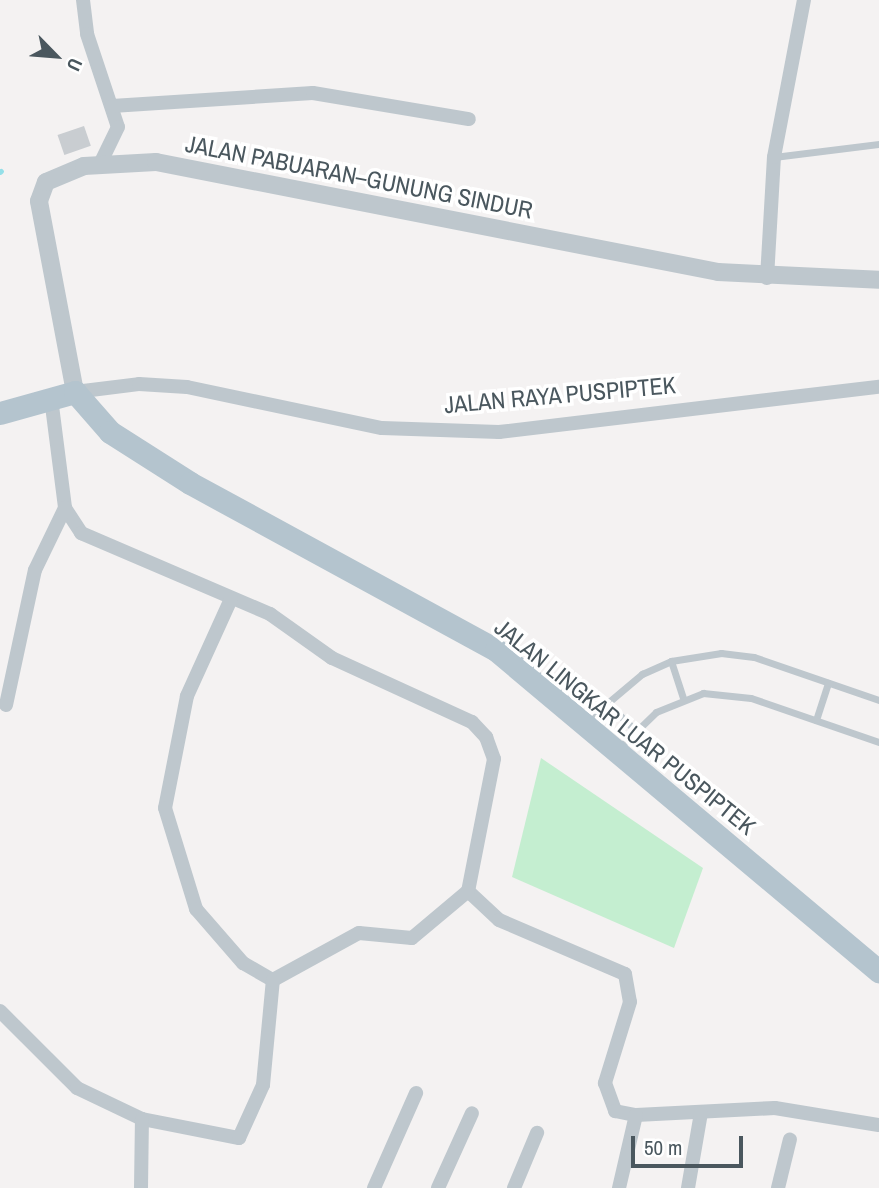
<!DOCTYPE html>
<meta charset="utf-8">
<style>
body{margin:0}
#map{position:relative;width:879px;height:1188px;overflow:hidden;background:#f4f2f2;font-family:"Archivo Narrow",sans-serif}
div>[style]{position:absolute}
.green>*{inset:0;background:#c4eed0}
.stream>*{height:4.5px;margin:-2.25px;padding:0 2.25px;transform-origin:2.25px;border-radius:2.25px;background:#94dfe8}
.building>*{inset:0;background:#c9cdd1;transform-origin:0 0}
.service>*{height:7px;margin:-3.5px;padding:0 3.5px;transform-origin:3.5px;border-radius:3.5px;background:#bec7cd}
.minor>*{height:14px;margin:-7px;padding:0 7px;transform-origin:7px;border-radius:7px;background:#bec7cd}
.tertiary>*{height:18px;margin:-9px;padding:0 9px;transform-origin:9px;border-radius:9px;background:#bec7cd}
.primary>*{height:23px;margin:-11.5px;padding:0 11.5px;transform-origin:11.5px;border-radius:11.5px;background:#b4c4ce}
span{translate:-50% -50%;white-space:nowrap;text-align:center;line-height:1.15;-webkit-text-stroke:7px #fff;paint-order:stroke}
.street-label{font-size:24px;color:#4a575e}
.north{position:absolute;left:21px;top:21px;width:70px;height:70px;-webkit-text-stroke:5px #fff;paint-order:stroke;rotate:115deg;font-size:19px;font-weight:700;line-height:28px;text-align:center;color:#4a575e}
.north::after{content:'';display:block;margin:auto;width:24px;height:32px;background:#4a575e;clip-path:polygon(50% 0,100% 100%,50% 72%,0 100%)}
.scale{position:absolute;left:631px;top:1136px;width:112px;height:32px;box-sizing:border-box;border:4px solid #4a575e;border-top:0;padding-left:9px;font-size:21px;line-height:24px;white-space:nowrap;color:#4a575e;-webkit-text-stroke:5px #fff;paint-order:stroke}
</style>
<div id="map">
<div class="green">
<i style="clip-path:polygon(541px 758px,703px 868px,674px 948px,512px 877px)"></i>
</div>
<div class="stream">
<i style="left:0;top:172px;width:1px;rotate:-45deg"></i>
</div>
<div class="building">
<i style="left:84px;top:126px;width:21px;height:28px;rotate:71deg"></i>
</div>
<div class="service">
<i style="left:774px;top:157px;width:106px;rotate:-7.1deg"></i>
<i style="left:671px;top:661px;width:38px;rotate:72deg"></i>
<i style="left:605px;top:701px;width:40px;rotate:44deg"></i>
<i style="left:816px;top:720px;width:39px;rotate:-72deg"></i>
<i style="left:585px;top:722px;width:75px;rotate:-40.1deg"></i>
<i style="left:642px;top:674px;width:32px;rotate:-24deg"></i>
<i style="left:671px;top:661px;width:51px;rotate:-9.1deg"></i>
<i style="left:721px;top:653px;width:33px;rotate:7deg"></i>
<i style="left:754px;top:657px;width:132px;rotate:19deg"></i>
<i style="left:620px;top:747px;width:50px;rotate:-44.2deg"></i>
<i style="left:656px;top:712px;width:51px;rotate:-22deg"></i>
<i style="left:703px;top:693px;width:48px;rotate:5.9deg"></i>
<i style="left:751px;top:698px;width:135px;rotate:19deg"></i>
</div>
<div class="minor">
<i style="left:83px;top:0;width:34px;rotate:83deg"></i>
<i style="left:87px;top:34px;width:98px;rotate:71.6deg"></i>
<i style="left:118px;top:127px;width:41px;rotate:115.9deg"></i>
<i style="left:112px;top:106px;width:201px;rotate:-3.7deg"></i>
<i style="left:313px;top:93px;width:158px;rotate:9.5deg"></i>
<i style="left:767px;top:278px;width:121px;rotate:-86.7deg"></i>
<i style="left:774px;top:157px;width:160px;rotate:-79.2deg"></i>
<i style="left:75px;top:392px;width:64px;rotate:-7.1deg"></i>
<i style="left:139px;top:384px;width:48px;rotate:3.6deg"></i>
<i style="left:187px;top:387px;width:199px;rotate:11.9deg"></i>
<i style="left:382px;top:428px;width:117px;rotate:2deg"></i>
<i style="left:499px;top:432px;width:383px;rotate:-6.8deg"></i>
<i style="left:51px;top:398px;width:111px;rotate:82.7deg"></i>
<i style="left:65px;top:508px;width:30px;rotate:57deg"></i>
<i style="left:81px;top:533px;width:206px;rotate:23.2deg"></i>
<i style="left:270px;top:614px;width:76px;rotate:35.4deg"></i>
<i style="left:332px;top:658px;width:154px;rotate:24.6deg"></i>
<i style="left:472px;top:722px;width:21px;rotate:47deg"></i>
<i style="left:486px;top:737px;width:23px;rotate:70deg"></i>
<i style="left:494px;top:759px;width:135px;rotate:101.1deg"></i>
<i style="left:468px;top:891px;width:42px;rotate:43.1deg"></i>
<i style="left:499px;top:920px;width:137px;rotate:23.2deg"></i>
<i style="left:625px;top:974px;width:28px;rotate:80deg"></i>
<i style="left:630px;top:1002px;width:85px;rotate:107.2deg"></i>
<i style="left:605px;top:1083px;width:30px;rotate:70deg"></i>
<i style="left:615px;top:1111px;width:21px;rotate:11deg"></i>
<i style="left:636px;top:1115px;width:139px;rotate:-2.9deg"></i>
<i style="left:775px;top:1108px;width:105px;rotate:9.3deg"></i>
<i style="left:231px;top:599px;width:107px;rotate:114.4deg"></i>
<i style="left:187px;top:696px;width:114px;rotate:101.1deg"></i>
<i style="left:165px;top:808px;width:106px;rotate:72.9deg"></i>
<i style="left:196px;top:909px;width:72px;rotate:49deg"></i>
<i style="left:243px;top:963px;width:34px;rotate:30deg"></i>
<i style="left:6px;top:705px;width:138px;rotate:-77.9deg"></i>
<i style="left:35px;top:570px;width:69px;rotate:-64.2deg"></i>
<i style="left:0;top:1011px;width:109px;rotate:45deg"></i>
<i style="left:77px;top:1088px;width:72px;rotate:25.5deg"></i>
<i style="left:142px;top:1119px;width:99px;rotate:11.1deg"></i>
<i style="left:239px;top:1138px;width:58px;rotate:-65.6deg"></i>
<i style="left:263px;top:1085px;width:105px;rotate:-84.6deg"></i>
<i style="left:273px;top:980px;width:98px;rotate:-28.7deg"></i>
<i style="left:359px;top:933px;width:53px;rotate:5.4deg"></i>
<i style="left:412px;top:938px;width:73px;rotate:-40deg"></i>
<i style="left:141px;top:1188px;width:69px;rotate:-89.2deg"></i>
<i style="left:374px;top:1188px;width:104px;rotate:-66.1deg"></i>
<i style="left:438px;top:1188px;width:82px;rotate:-65.6deg"></i>
<i style="left:514px;top:1188px;width:60px;rotate:-67.3deg"></i>
<i style="left:619px;top:1188px;width:75px;rotate:-76.9deg"></i>
<i style="left:688px;top:1188px;width:76px;rotate:-80.2deg"></i>
<i style="left:778px;top:1188px;width:50px;rotate:-76.2deg"></i>
</div>
<div class="tertiary">
<i style="left:75px;top:392px;width:194px;rotate:-100.7deg"></i>
<i style="left:39px;top:201px;width:20px;rotate:-70deg"></i>
<i style="left:46px;top:182px;width:41px;rotate:-22.8deg"></i>
<i style="left:84px;top:166px;width:72px;rotate:-3.2deg"></i>
<i style="left:156px;top:162px;width:573px;rotate:11.07deg"></i>
<i style="left:718px;top:272px;width:161px;rotate:2.8deg"></i>
</div>
<div class="primary">
<i style="left:0;top:413px;width:78px;rotate:-15.6deg"></i>
<i style="left:75px;top:392px;width:53px;rotate:48.8deg"></i>
<i style="left:110px;top:432px;width:95px;rotate:32.5deg"></i>
<i style="left:190px;top:483px;width:349px;rotate:28.6deg"></i>
<i style="left:496px;top:650px;width:500px;rotate:40deg"></i>
</div>
<div class="street-label">
<span style="left:359px;top:177px;rotate:11deg">JALAN PABUARAN–GUNUNG SINDUR</span>
<span style="left:560px;top:395px;rotate:-5deg">JALAN RAYA PUSPIPTEK</span>
<span style="left:625px;top:727px;rotate:39deg">JALAN LINGKAR LUAR PUSPIPTEK</span>
</div>
<div class="north">U</div>
<div class="scale">50 m</div>
</div>
